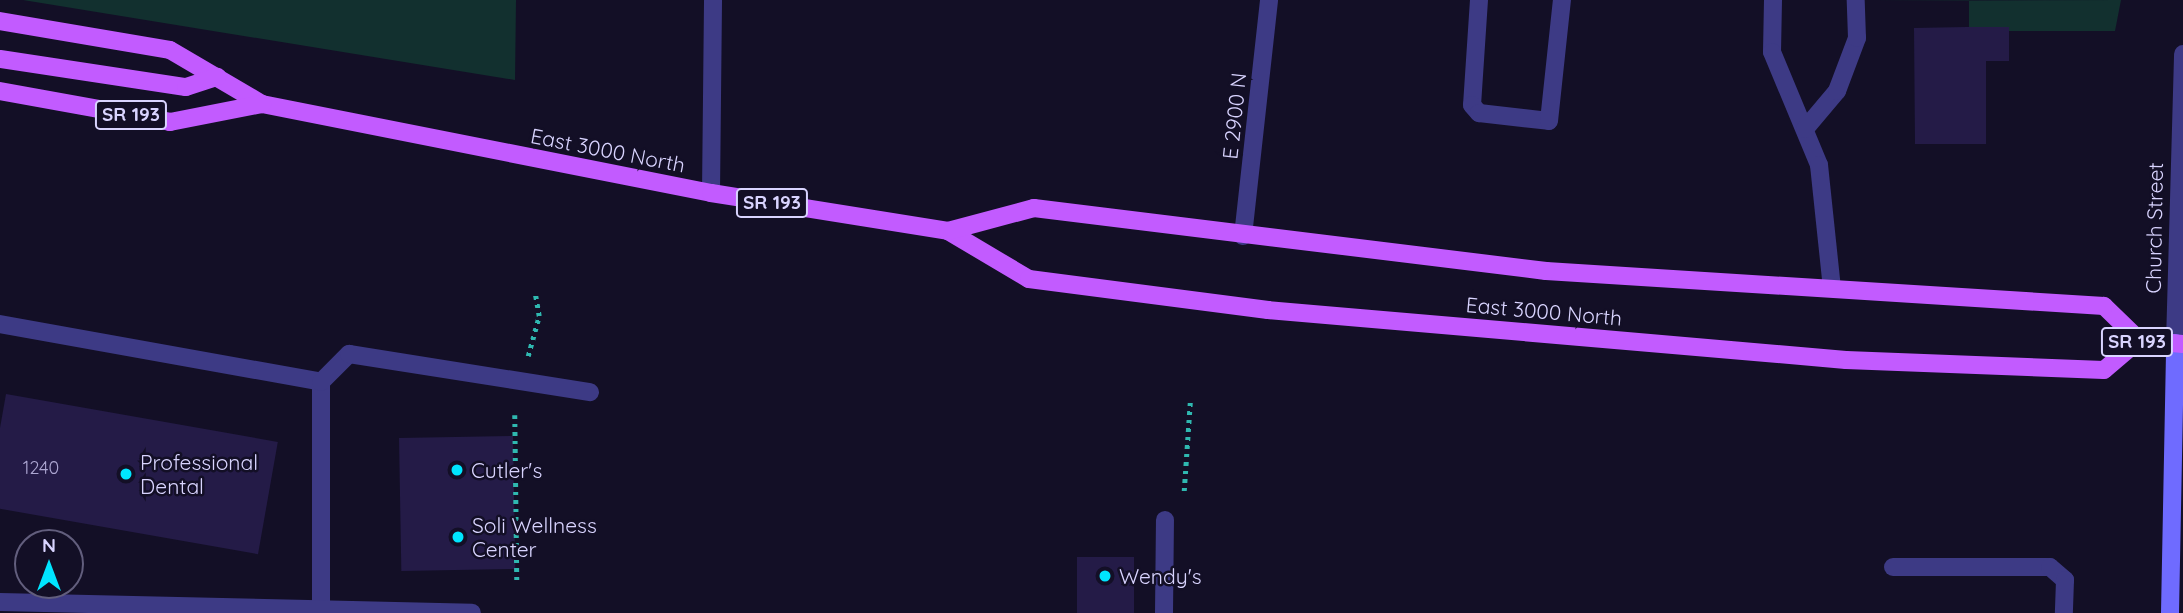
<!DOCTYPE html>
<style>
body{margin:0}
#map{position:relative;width:2183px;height:613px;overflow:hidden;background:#130f26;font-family:Quicksand,sans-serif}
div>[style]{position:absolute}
.green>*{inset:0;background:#12302f}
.building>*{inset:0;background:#241b47;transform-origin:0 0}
.path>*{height:4.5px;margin-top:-2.25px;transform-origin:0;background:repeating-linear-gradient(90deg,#2fb8b0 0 3.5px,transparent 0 8.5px)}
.lane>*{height:18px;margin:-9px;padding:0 9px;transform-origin:9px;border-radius:9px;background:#3d3a85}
.street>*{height:18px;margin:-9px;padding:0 9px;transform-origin:9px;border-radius:9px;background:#3d3a85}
.secondary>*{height:18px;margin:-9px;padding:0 9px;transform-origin:9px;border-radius:9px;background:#6f6bff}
.primary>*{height:18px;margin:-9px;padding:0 9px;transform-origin:9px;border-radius:9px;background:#c25bff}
.dots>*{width:19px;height:19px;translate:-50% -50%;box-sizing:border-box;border:4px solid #130f26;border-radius:50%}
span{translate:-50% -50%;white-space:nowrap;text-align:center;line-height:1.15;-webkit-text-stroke:5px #130f26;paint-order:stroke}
.number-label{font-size:18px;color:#aca6d1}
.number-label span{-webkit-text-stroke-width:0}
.shield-label span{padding:2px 5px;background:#130f26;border:2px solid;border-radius:5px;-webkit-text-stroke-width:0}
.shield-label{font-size:19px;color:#d9d4ff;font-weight:700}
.street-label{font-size:21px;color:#d9d4ff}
.poi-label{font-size:21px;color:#d9d4ff}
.left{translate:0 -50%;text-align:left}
.north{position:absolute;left:14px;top:529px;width:70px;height:70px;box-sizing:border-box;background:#130f26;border:2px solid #625e7d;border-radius:50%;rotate:0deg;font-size:19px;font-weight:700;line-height:28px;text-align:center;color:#d9d4ff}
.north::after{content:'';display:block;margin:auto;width:24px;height:32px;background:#00e5ff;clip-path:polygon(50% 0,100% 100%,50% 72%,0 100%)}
</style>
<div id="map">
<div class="green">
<i style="clip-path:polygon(23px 0,516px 0,515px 80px)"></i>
<i style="clip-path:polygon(2121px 0,2115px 31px,1969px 31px,1969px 1px,1874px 1px)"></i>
</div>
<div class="building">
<i style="clip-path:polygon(1967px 27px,2009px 27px,2009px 61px,1986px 61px,1986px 144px,1915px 144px,1914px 28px)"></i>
<i style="left:6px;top:394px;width:276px;height:114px;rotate:10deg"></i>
<i style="left:513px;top:436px;width:133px;height:114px;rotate:89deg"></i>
<i style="left:1077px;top:557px;width:57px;height:56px"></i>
</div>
<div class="path">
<i style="left:528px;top:356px;width:41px;rotate:-74.6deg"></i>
<i style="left:539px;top:316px;width:23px;rotate:-100deg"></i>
<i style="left:515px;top:415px;width:169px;rotate:89.3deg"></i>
<i style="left:1184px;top:491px;width:89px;rotate:-86.1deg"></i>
</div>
<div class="lane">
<i style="left:1479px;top:0;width:105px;rotate:93.8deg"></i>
<i style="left:1472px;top:105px;width:11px;rotate:49deg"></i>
<i style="left:1479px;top:113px;width:70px;rotate:6.5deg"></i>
<i style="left:1549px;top:121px;width:122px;rotate:-83.9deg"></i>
<i style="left:1773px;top:0;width:52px;rotate:91.1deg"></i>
<i style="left:1772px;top:52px;width:122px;rotate:67.4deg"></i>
<i style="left:1819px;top:165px;width:124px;rotate:84deg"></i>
<i style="left:1805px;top:129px;width:50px;rotate:-49.9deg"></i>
<i style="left:1837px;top:91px;width:57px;rotate:-69.3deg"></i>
<i style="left:1857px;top:38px;width:38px;rotate:-92deg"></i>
<i style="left:711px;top:193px;width:193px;rotate:-89.4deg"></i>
<i style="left:1243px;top:236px;width:237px;rotate:-83.7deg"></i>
<i style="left:0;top:324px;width:326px;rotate:10.2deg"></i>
<i style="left:321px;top:382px;width:227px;rotate:90deg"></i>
<i style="left:321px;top:382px;width:40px;rotate:-45deg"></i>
<i style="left:349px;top:354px;width:244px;rotate:9deg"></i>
<i style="left:1893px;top:567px;width:157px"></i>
<i style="left:2050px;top:567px;width:20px;rotate:41deg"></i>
<i style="left:2065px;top:580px;width:33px;rotate:92deg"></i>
<i style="left:0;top:602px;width:472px;rotate:1.3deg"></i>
<i style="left:1164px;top:613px;width:93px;rotate:-89.4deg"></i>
</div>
<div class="street">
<i style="left:2175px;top:343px;width:289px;rotate:-88.4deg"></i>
</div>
<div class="secondary">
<i style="left:2170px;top:613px;width:270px;rotate:-88.9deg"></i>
</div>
<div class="primary">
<i style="left:0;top:21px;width:172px;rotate:9.7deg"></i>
<i style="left:170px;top:50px;width:107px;rotate:30.4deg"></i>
<i style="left:262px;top:104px;width:458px;rotate:11.2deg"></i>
<i style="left:711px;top:193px;width:240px;rotate:9.1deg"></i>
<i style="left:948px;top:231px;width:94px;rotate:30.7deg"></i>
<i style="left:1029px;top:279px;width:241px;rotate:7.4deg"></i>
<i style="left:1268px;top:310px;width:580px;rotate:4.94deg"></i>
<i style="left:1846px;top:360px;width:258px;rotate:2.2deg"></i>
<i style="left:2104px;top:370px;width:46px;rotate:-40.6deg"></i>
<i style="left:2139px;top:340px;width:49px;rotate:-135.8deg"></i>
<i style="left:2104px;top:306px;width:559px;rotate:-176.41deg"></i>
<i style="left:1546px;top:271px;width:516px;rotate:-172.99deg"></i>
<i style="left:1034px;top:208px;width:89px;rotate:165deg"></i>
<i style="left:0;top:59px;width:188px;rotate:8.6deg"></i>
<i style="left:186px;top:87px;width:33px;rotate:-18deg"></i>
<i style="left:0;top:91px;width:173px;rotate:10.3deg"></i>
<i style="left:170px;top:122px;width:94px;rotate:-11.1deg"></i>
<i style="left:2139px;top:340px;width:44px;rotate:5.2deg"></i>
</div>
<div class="dots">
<i style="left:457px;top:470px;background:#00e5ff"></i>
<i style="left:126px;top:474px;background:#00e5ff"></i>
<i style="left:458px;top:537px;background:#00e5ff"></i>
<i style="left:1105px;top:576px;background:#00e5ff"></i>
</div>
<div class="number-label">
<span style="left:41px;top:468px">1240</span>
</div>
<div class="shield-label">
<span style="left:131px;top:115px">SR 193</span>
<span style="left:772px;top:203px">SR 193</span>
<span style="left:2137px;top:342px">SR 193</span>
</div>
<div class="street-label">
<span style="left:1234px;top:116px;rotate:-84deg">E 2900 N</span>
<span style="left:608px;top:150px;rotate:11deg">East 3000 North</span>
<span style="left:2154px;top:228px;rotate:-89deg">Church Street</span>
<span style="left:1544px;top:311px;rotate:5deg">East 3000 North</span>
</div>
<div class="poi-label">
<span class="left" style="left:140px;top:474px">Professional<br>Dental</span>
<span class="left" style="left:471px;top:470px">Cutler's</span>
<span class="left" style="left:472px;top:537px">Soli Wellness<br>Center</span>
<span class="left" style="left:1119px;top:576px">Wendy's</span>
</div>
<div class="north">N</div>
</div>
